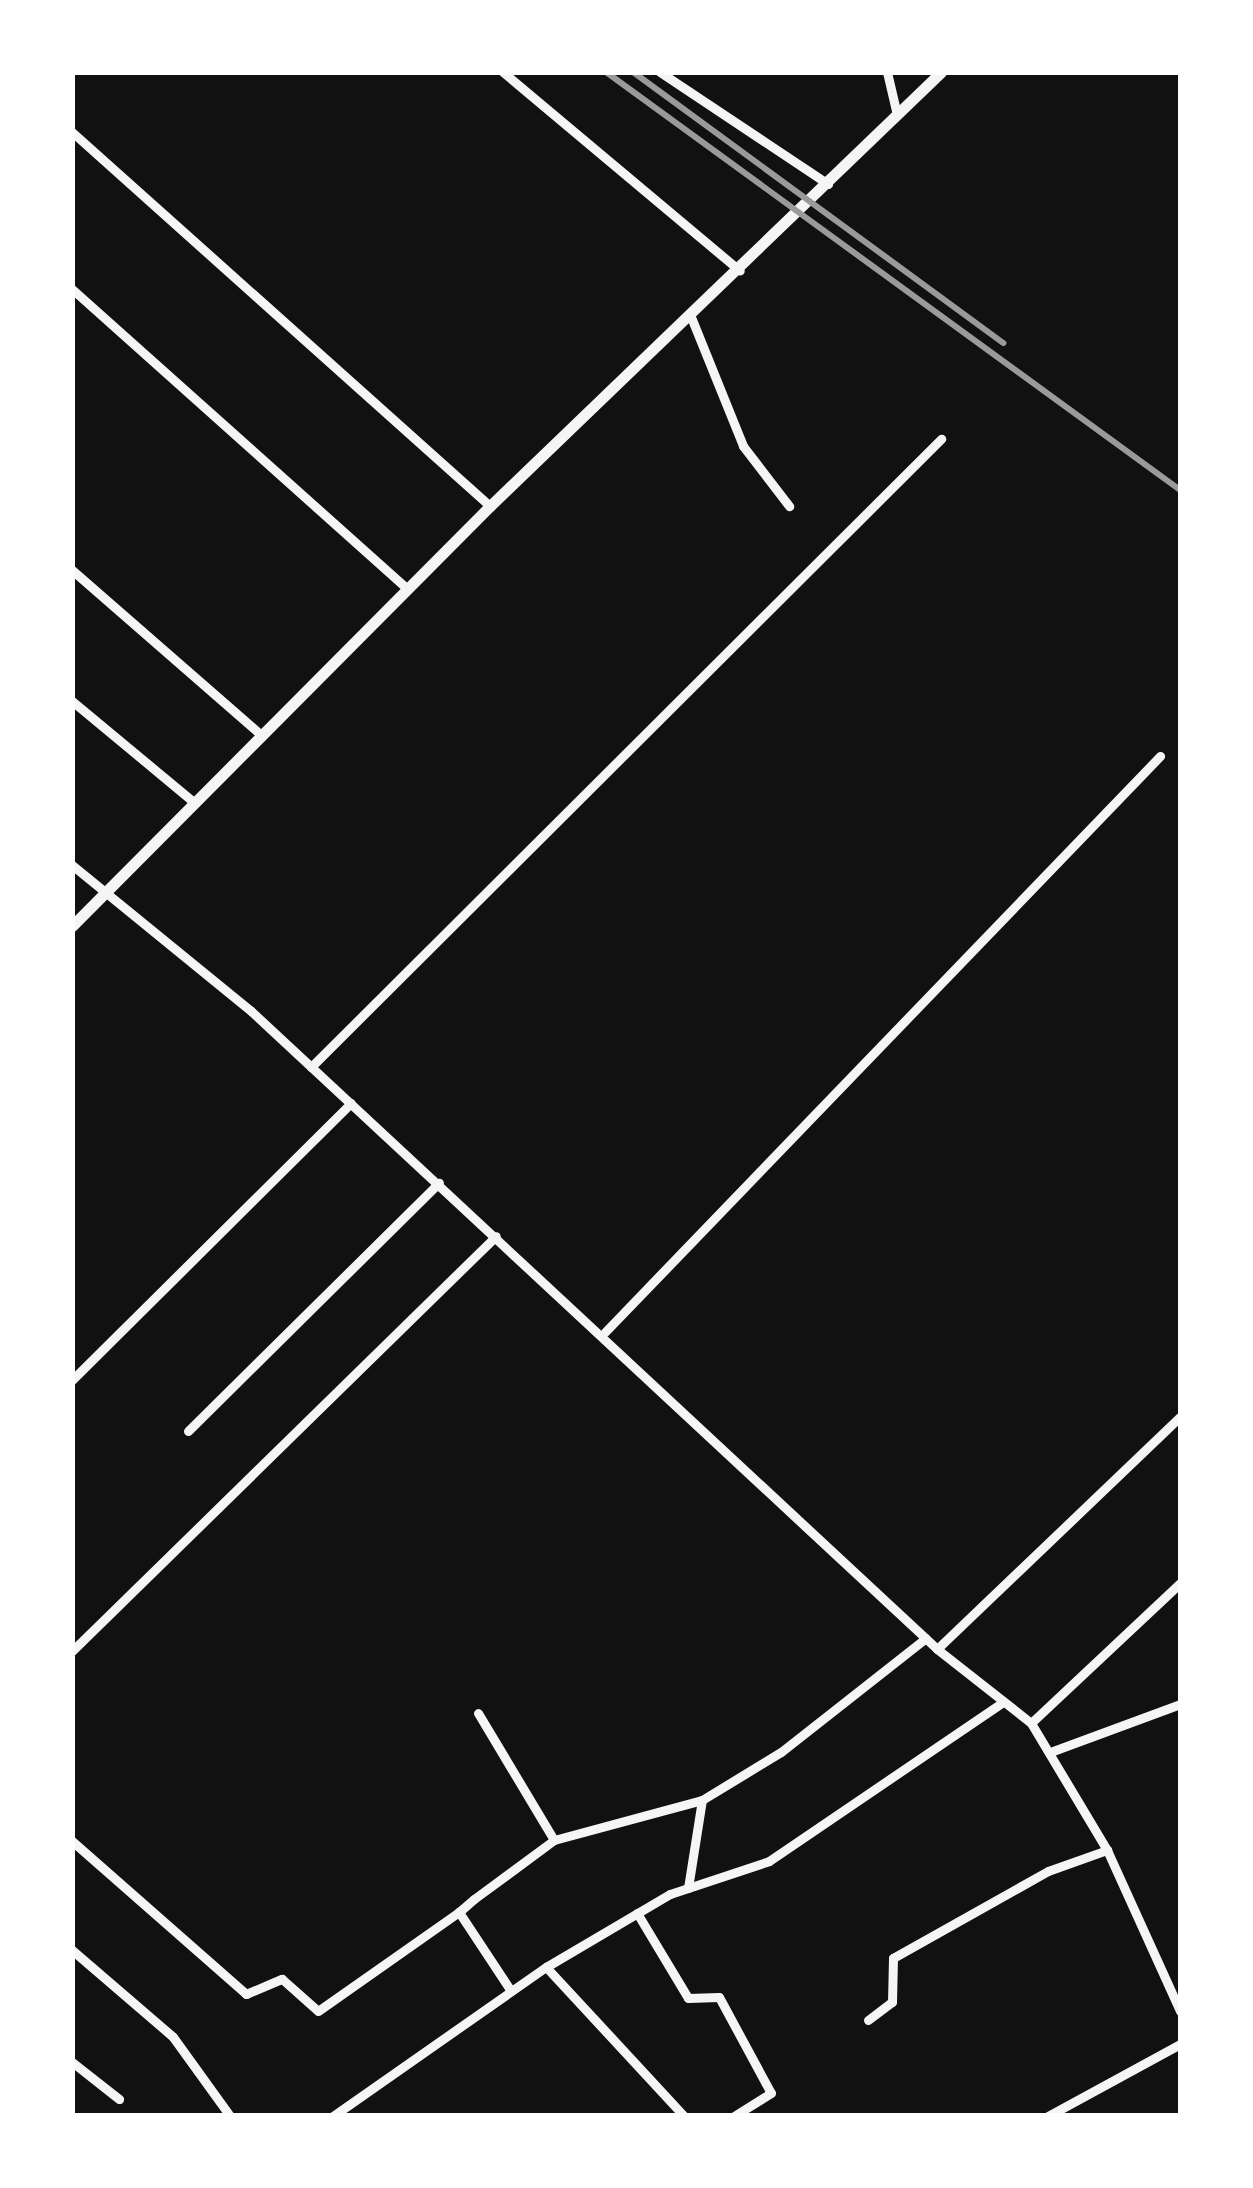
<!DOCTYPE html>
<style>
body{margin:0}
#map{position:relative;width:1253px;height:2188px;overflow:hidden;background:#111;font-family:Cabin,sans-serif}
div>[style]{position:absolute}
.minor>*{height:9px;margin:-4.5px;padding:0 4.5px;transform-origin:4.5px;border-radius:4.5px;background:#f5f5f5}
.tertiary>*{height:11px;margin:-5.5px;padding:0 5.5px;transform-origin:5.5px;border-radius:5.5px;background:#f5f5f5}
.rail>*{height:6px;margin:-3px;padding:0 3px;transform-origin:3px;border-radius:3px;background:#9a9a9a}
span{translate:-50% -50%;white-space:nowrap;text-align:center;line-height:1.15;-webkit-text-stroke:9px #fff;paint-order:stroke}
.frame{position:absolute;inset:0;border:75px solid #fff;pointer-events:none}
</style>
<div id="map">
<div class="minor">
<i style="left:503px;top:72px;width:309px;rotate:40deg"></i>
<i style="left:660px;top:72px;width:202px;rotate:33.7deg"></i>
<i style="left:887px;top:72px;width:44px;rotate:76.9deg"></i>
<i style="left:72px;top:132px;width:561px;rotate:41.82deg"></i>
<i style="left:72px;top:289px;width:448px;rotate:41.8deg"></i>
<i style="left:691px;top:317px;width:139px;rotate:68deg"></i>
<i style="left:743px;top:446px;width:76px;rotate:52.5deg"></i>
<i style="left:72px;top:570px;width:252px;rotate:41.1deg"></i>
<i style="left:72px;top:701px;width:160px;rotate:39.7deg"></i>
<i style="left:72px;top:865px;width:231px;rotate:39.2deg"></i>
<i style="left:251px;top:1011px;width:937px;rotate:42.92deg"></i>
<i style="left:937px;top:1649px;width:120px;rotate:38.2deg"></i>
<i style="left:1031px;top:1723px;width:148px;rotate:59.1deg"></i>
<i style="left:1107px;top:1850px;width:177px;rotate:65.6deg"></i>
<i style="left:311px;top:1067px;width:890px;rotate:-44.91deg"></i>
<i style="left:605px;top:1332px;width:800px;rotate:-46.06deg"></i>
<i style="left:72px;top:1380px;width:393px;rotate:-44.8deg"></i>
<i style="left:188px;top:1431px;width:353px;rotate:-44.7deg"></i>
<i style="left:937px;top:1649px;width:336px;rotate:-43.7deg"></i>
<i style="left:72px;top:1651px;width:593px;rotate:-44.39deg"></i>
<i style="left:478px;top:1713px;width:148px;rotate:59.1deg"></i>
<i style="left:1031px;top:1723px;width:204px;rotate:-43.2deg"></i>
<i style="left:1053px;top:1751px;width:135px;rotate:-20.3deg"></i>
<i style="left:72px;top:1841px;width:232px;rotate:41.3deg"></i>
<i style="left:246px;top:1994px;width:39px;rotate:-23deg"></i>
<i style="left:282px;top:1979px;width:48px;rotate:41.6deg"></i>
<i style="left:318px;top:2011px;width:172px;rotate:-35.1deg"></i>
<i style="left:688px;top:1888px;width:89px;rotate:-81deg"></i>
<i style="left:637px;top:1913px;width:99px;rotate:59deg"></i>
<i style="left:688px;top:1998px;width:31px;rotate:-2deg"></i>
<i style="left:719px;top:1997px;width:109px;rotate:61.6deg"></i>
<i style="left:771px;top:2093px;width:44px;rotate:148.1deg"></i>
<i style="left:72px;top:1950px;width:133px;rotate:40.7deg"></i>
<i style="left:173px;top:2037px;width:97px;rotate:54.2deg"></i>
<i style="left:546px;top:1967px;width:203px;rotate:47.2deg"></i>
<i style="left:511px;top:1991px;width:95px;rotate:-123.4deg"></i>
<i style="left:459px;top:1912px;width:20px;rotate:-41deg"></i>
<i style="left:474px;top:1899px;width:99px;rotate:-36.4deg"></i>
<i style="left:554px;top:1840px;width:153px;rotate:-15.1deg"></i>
<i style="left:702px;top:1800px;width:92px;rotate:-31.3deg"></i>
<i style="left:781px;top:1752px;width:184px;rotate:-38.2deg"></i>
<i style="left:868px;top:2020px;width:30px;rotate:-37deg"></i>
<i style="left:892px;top:2002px;width:44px;rotate:-88.7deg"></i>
<i style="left:893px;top:1958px;width:178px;rotate:-29.3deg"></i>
<i style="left:1048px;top:1871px;width:63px;rotate:-19.6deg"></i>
<i style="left:72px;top:2062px;width:60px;rotate:38.2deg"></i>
<i style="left:333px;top:2116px;width:260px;rotate:-35deg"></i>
<i style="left:546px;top:1967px;width:144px;rotate:-30.5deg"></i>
<i style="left:670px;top:1894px;width:104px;rotate:-18.4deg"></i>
<i style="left:769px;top:1861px;width:283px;rotate:-34.2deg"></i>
<i style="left:1048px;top:2116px;width:150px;rotate:-28.6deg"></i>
</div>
<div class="tertiary">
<i style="left:72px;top:926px;width:593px;rotate:-45.14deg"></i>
<i style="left:490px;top:506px;width:626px;rotate:-43.9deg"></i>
</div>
<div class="rail">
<i style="left:606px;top:72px;width:710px;rotate:36.06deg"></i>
<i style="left:633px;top:72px;width:459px;rotate:36.2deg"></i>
</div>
<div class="frame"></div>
</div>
